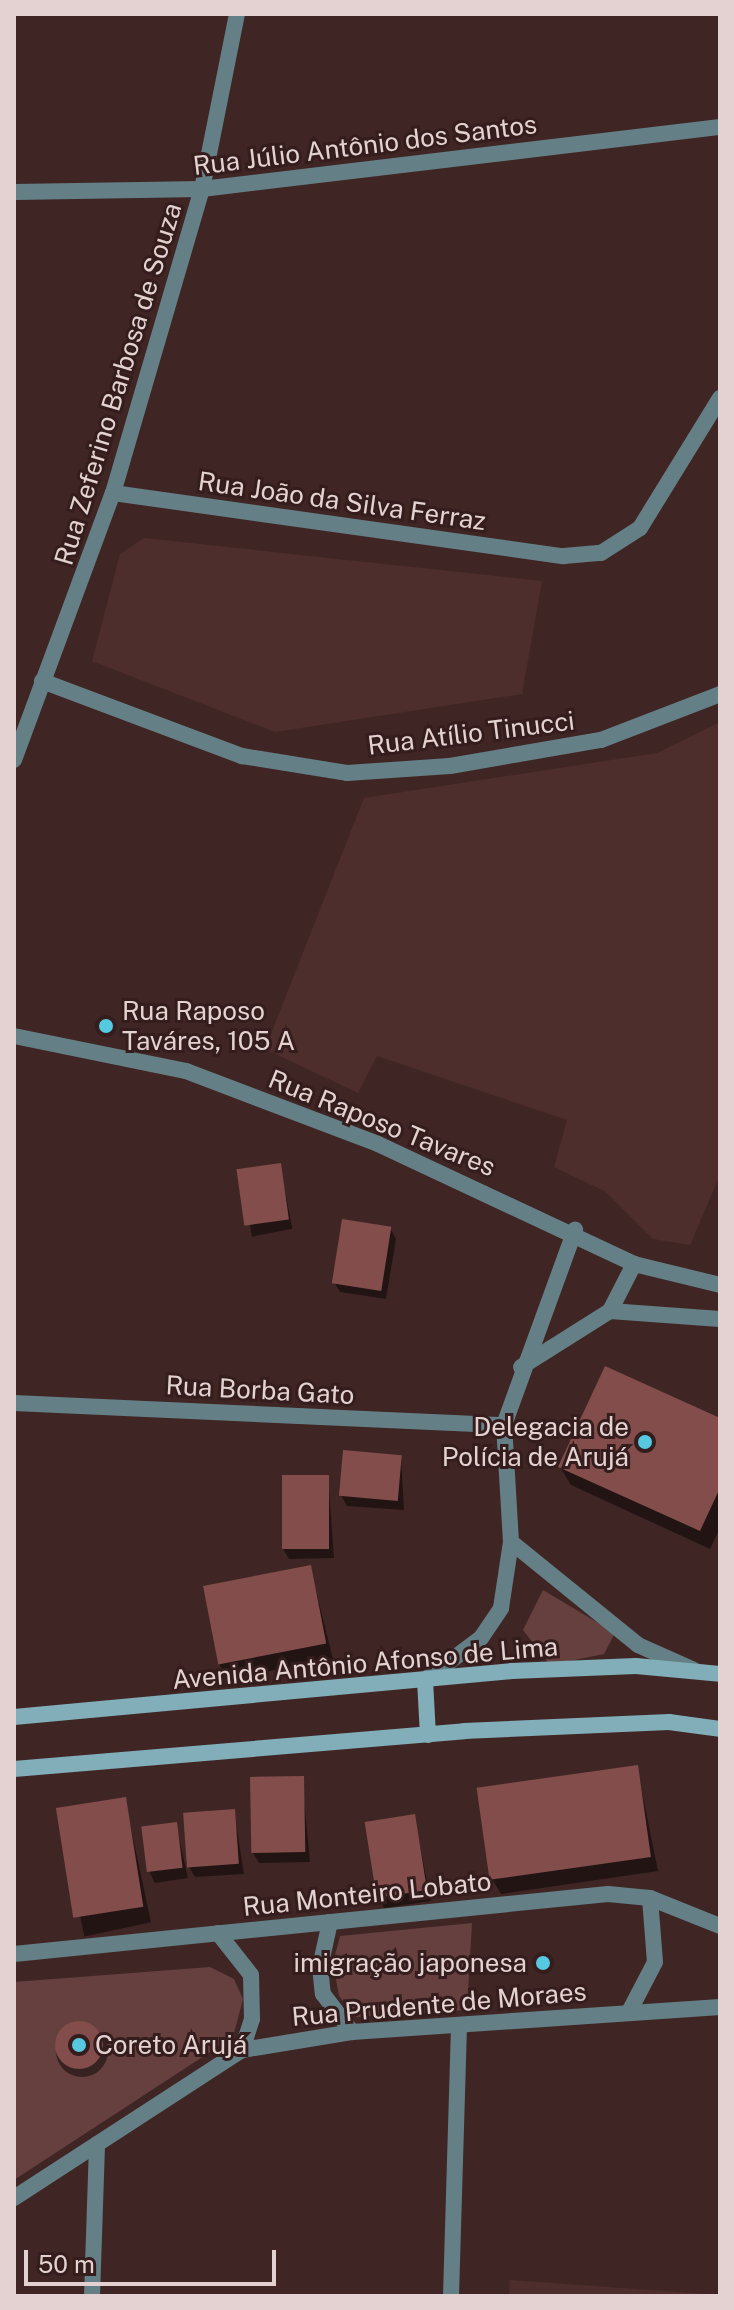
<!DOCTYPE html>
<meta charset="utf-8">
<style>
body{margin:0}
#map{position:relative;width:734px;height:2310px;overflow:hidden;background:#3f2625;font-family:"Public Sans",sans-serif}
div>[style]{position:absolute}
.built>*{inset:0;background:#4d2e2c}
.green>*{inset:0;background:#65403f}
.shadow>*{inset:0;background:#0007;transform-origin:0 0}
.round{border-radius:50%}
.building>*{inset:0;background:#824d4b;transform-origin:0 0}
.minor>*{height:16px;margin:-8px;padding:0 8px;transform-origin:8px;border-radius:8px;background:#648086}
.secondary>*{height:16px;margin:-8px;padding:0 8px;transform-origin:8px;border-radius:8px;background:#81aeb8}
.dots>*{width:22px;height:22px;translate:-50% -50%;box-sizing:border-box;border:4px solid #341d1c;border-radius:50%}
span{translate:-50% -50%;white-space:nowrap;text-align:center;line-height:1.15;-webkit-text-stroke:6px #341d1c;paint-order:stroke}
.street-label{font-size:26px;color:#e3d2d1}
.poi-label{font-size:26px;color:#e3d2d1}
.left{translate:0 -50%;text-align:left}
.right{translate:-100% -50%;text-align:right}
.frame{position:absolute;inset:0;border:16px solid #e3d2d1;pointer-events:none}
.scale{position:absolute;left:24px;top:2250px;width:252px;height:36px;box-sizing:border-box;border:4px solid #e3d2d1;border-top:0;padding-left:10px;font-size:24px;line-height:28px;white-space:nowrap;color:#e3d2d1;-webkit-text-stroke:6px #341d1c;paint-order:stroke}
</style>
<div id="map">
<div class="built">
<i style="clip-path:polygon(144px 538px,542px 581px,522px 694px,275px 732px,92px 661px,120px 554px)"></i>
<i style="clip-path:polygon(720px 722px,720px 1175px,690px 1245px,653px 1239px,606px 1192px,554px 1167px,567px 1120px,377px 1056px,358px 1093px,265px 1049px,364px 798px,657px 753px)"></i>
<i style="clip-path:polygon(510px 2280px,720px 2295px,720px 2296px,509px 2296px)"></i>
</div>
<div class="green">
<i style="clip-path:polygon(543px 1590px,615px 1633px,604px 1654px,550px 1665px,523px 1630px)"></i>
<i style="clip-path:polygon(472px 1923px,467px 2010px,356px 2017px,339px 1996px,333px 1963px,340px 1936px)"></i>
<i style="clip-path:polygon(210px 1967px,234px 1979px,243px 1999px,233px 2037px,14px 2180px,14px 1982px)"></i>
</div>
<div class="shadow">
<i style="left:280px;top:1165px;width:65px;height:41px;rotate:79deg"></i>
<i style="clip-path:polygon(390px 1228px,396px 1239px,386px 1299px,340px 1292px,334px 1282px)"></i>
<i style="clip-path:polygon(720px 1420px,720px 1528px,710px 1549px,571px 1485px,560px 1467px)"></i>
<i style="clip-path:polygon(401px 1457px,404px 1510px,347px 1506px,341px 1495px)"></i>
<i style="clip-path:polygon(328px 1477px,334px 1558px,289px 1559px,283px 1549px)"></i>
<i style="clip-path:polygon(310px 1567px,333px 1659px,228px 1679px,219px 1664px)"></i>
<i style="clip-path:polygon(637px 1767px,658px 1871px,501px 1894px,492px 1879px)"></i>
<i style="clip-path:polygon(302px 1778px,310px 1862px,259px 1863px,253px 1853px)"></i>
<i style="left:125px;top:1800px;width:125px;height:68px;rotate:78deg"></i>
<i style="clip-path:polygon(234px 1811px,244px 1874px,195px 1877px,186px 1862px)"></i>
<i style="clip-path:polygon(414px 1816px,431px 1901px,384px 1908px,379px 1898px)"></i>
<i style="clip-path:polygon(176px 1825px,188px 1878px,155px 1883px,150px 1873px)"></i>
<i class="round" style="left:56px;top:2025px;width:52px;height:52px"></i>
</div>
<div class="building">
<i style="left:281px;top:1163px;width:57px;height:45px;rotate:82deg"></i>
<i style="left:342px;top:1219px;width:50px;height:65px;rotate:9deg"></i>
<i style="clip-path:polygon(605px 1366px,720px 1418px,720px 1488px,700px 1531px,558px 1467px)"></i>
<i style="left:343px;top:1450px;width:59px;height:46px;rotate:5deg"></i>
<i style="left:282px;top:1475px;width:47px;height:74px"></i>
<i style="left:311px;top:1565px;width:80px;height:110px;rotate:79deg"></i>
<i style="left:638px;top:1765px;width:93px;height:163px;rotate:82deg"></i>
<i style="left:304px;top:1776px;width:76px;height:54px;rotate:89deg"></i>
<i style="left:126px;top:1797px;width:111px;height:71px;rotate:81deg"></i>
<i style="left:235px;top:1809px;width:55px;height:52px;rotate:86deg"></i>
<i style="left:415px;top:1814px;width:77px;height:51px;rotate:81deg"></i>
<i style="left:177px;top:1822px;width:46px;height:36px;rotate:83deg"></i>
<i class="round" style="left:55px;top:2021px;width:48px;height:48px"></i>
</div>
<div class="minor">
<i style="left:14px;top:192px;width:188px;rotate:-0.9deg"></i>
<i style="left:202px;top:189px;width:522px;rotate:-6.83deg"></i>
<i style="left:113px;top:493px;width:455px;rotate:8deg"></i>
<i style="left:564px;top:556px;width:37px;rotate:-5deg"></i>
<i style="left:601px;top:553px;width:46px;rotate:-32.7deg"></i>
<i style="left:640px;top:528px;width:153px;rotate:-58.4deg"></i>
<i style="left:42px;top:681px;width:214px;rotate:20.6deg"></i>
<i style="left:242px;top:756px;width:106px;rotate:9.2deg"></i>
<i style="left:347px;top:773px;width:103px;rotate:-3.9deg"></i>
<i style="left:450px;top:766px;width:153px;rotate:-9.8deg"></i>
<i style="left:601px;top:740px;width:128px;rotate:-21.1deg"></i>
<i style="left:14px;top:760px;width:285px;rotate:-69.7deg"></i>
<i style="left:113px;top:493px;width:317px;rotate:-73.7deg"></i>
<i style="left:202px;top:189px;width:178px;rotate:-78.7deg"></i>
<i style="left:14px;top:1036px;width:176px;rotate:11.5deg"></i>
<i style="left:186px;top:1071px;width:205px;rotate:20.8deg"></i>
<i style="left:378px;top:1144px;width:283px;rotate:25.1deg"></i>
<i style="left:634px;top:1264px;width:89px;rotate:13.7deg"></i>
<i style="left:610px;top:1311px;width:53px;rotate:-62.9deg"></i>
<i style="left:521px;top:1367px;width:105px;rotate:-32.2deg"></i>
<i style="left:610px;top:1311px;width:110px;rotate:4.2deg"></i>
<i style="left:14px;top:1403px;width:490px;rotate:2.6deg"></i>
<i style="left:511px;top:1542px;width:164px;rotate:39deg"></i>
<i style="left:638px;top:1645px;width:61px;rotate:24.1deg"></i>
<i style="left:425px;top:1680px;width:70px;rotate:-36.9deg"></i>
<i style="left:481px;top:1638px;width:36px;rotate:-56deg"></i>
<i style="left:501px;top:1608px;width:67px;rotate:-81.4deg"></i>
<i style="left:511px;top:1542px;width:117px;rotate:-93.4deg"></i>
<i style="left:504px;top:1425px;width:208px;rotate:-70deg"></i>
<i style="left:330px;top:1922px;width:46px;rotate:102.5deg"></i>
<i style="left:320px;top:1967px;width:27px;rotate:84deg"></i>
<i style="left:323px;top:1994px;width:48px;rotate:52.7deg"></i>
<i style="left:218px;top:1933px;width:53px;rotate:51.8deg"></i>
<i style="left:251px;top:1975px;width:44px;rotate:88.7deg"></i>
<i style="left:252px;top:2019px;width:33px;rotate:108deg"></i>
<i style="left:14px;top:1954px;width:597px;rotate:-5.77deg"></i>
<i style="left:608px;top:1894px;width:42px;rotate:5.4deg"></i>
<i style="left:650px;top:1898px;width:75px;rotate:21.8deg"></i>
<i style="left:629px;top:2012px;width:56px;rotate:-62.5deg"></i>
<i style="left:655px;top:1962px;width:64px;rotate:-94.5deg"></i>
<i style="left:14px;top:2198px;width:272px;rotate:-33deg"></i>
<i style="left:242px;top:2050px;width:111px;rotate:-9.3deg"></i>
<i style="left:352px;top:2032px;width:369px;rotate:-3.9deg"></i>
<i style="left:92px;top:2296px;width:152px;rotate:-88.1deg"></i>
<i style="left:451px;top:2296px;width:270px;rotate:-88.3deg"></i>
</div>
<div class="secondary">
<i style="left:425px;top:1680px;width:55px;rotate:86.9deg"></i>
<i style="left:14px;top:1717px;width:500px;rotate:-5.28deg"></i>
<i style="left:512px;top:1671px;width:124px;rotate:-2.3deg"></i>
<i style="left:636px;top:1666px;width:84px;rotate:5.4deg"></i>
<i style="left:14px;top:1769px;width:452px;rotate:-4.8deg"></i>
<i style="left:464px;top:1731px;width:205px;rotate:-2.5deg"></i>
<i style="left:669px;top:1722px;width:51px;rotate:7.8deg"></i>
</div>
<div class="dots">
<i style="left:106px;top:1026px;background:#56c9e0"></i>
<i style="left:645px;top:1442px;background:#56c9e0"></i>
<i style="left:543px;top:1963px;background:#56c9e0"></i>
<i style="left:79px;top:2045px;background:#56c9e0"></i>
</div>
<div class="street-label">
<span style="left:365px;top:145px;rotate:-7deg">Rua Júlio Antônio dos Santos</span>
<span style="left:118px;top:384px;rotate:-73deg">Rua Zeferino Barbosa de Souza</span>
<span style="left:342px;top:501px;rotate:8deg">Rua João da Silva Ferraz</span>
<span style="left:471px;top:733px;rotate:-7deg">Rua Atílio Tinucci</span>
<span style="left:382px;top:1123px;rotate:22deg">Rua Raposo Tavares</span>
<span style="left:260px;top:1390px;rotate:3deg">Rua Borba Gato</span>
<span style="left:365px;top:1663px;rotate:-5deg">Avenida Antônio Afonso de Lima</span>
<span style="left:367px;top:1894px;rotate:-6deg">Rua Monteiro Lobato</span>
<span style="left:439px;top:2004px;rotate:-5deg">Rua Prudente de Moraes</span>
</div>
<div class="poi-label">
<span class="left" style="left:122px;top:1026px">Rua Raposo<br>Taváres, 105 A</span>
<span class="right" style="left:629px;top:1442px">Delegacia de<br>Polícia de Arujá</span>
<span class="right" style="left:527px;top:1963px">imigração japonesa</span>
<span class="left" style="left:95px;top:2045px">Coreto Arujá</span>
</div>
<div class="frame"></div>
<div class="scale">50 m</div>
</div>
